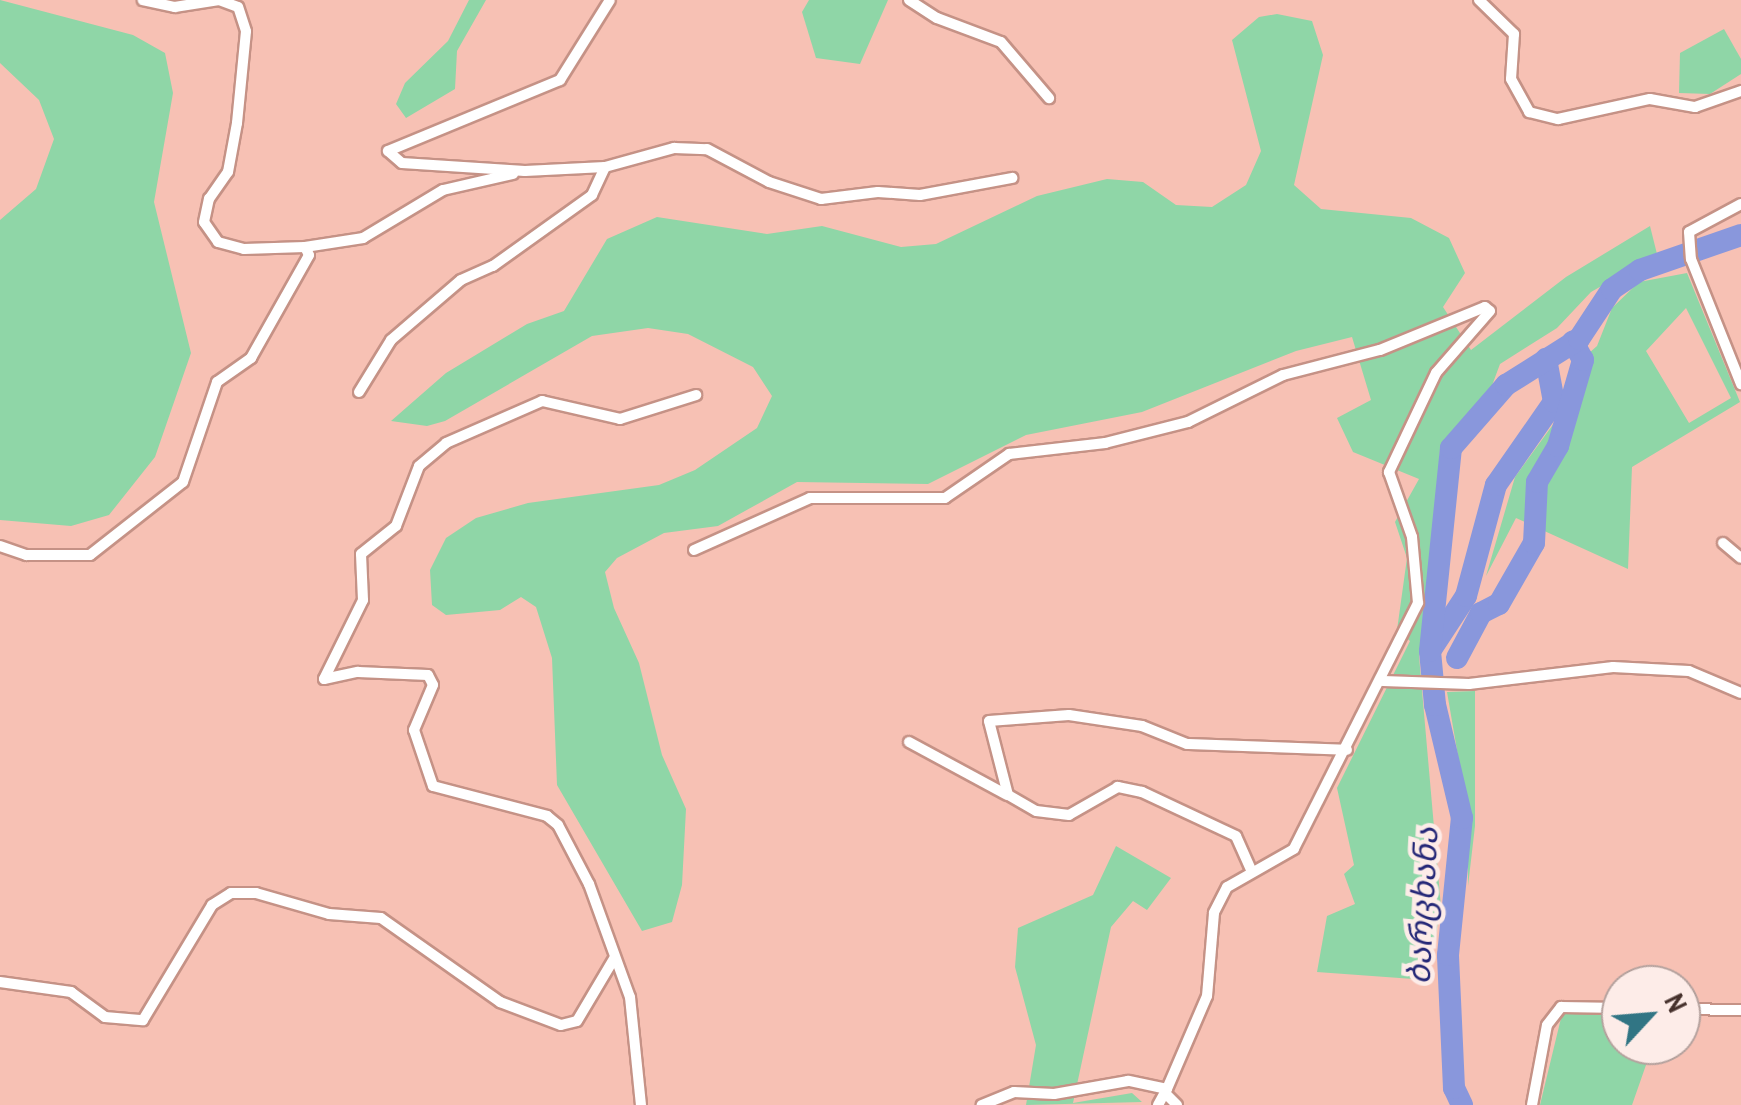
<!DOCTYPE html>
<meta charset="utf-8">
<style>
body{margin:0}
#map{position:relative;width:1741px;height:1105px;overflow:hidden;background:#f7c1b4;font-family:"Archivo Narrow","Noto Sans Georgian",sans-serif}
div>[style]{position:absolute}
.green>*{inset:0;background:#8fd6a7}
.river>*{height:22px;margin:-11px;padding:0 11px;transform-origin:11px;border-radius:11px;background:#8997dc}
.roads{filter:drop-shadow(2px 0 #c59286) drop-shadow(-2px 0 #c59286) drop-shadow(0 2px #c59286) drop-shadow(0 -2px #c59286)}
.street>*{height:10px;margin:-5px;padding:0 5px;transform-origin:5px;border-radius:5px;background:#fff}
span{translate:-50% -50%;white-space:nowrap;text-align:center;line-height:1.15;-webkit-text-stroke:9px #fdece8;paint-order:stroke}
.water-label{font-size:32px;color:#242777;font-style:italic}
.north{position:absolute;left:1601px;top:965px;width:100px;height:100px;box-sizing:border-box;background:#fdece8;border:2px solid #b4a19d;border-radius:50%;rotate:64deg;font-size:28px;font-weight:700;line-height:40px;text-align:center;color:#46312c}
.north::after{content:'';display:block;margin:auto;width:35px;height:45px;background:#317584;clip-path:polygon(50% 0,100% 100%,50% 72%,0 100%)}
</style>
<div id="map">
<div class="green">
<i style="clip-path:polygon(0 0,133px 35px,165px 53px,173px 93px,154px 202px,191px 353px,155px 457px,109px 515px,71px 526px,0 520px,0 220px,36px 189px,54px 139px,39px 100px,0 63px)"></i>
<i style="clip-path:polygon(469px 0,486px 0,457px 51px,455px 89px,406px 118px,396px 104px,405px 83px,448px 41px)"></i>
<i style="clip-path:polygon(809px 0,888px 0,860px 64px,816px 58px,802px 12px)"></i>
<i style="clip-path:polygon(1277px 14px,1312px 21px,1323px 55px,1294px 185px,1321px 209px,1411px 218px,1449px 238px,1465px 273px,1443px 307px,1471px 350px,1566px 277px,1650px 226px,1657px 254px,1591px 292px,1557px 328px,1500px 364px,1487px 399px,1440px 449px,1434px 567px,1419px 656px,1441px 907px,1427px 980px,1317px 972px,1327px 916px,1355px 904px,1344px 874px,1354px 865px,1337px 788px,1410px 641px,1397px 630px,1407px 558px,1395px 522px,1419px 479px,1353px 452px,1337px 418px,1371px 400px,1352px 337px,1296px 351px,1142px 412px,1026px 435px,928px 484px,797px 482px,718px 526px,664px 533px,617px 558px,605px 572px,614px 608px,639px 663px,662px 755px,686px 809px,682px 885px,672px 922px,642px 931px,557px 785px,552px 658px,536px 607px,521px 597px,500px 610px,446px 615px,432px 605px,430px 570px,446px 538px,476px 518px,528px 503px,659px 485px,695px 470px,757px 428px,772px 396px,753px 367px,688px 334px,648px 328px,592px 336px,445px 421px,427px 426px,391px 421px,446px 373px,527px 324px,564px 311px,607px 239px,657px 217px,767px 234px,822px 226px,901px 247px,936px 244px,1037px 196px,1107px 179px,1143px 182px,1176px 205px,1212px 207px,1246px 185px,1261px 151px,1232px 40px,1259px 17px)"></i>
<i style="clip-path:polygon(1724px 29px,1741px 59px,1741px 74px,1710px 94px,1679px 93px,1680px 53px)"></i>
<i style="clip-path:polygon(evenodd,1687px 273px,1740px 402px,1632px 467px,1628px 569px,1516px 518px,1486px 576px,1515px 477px,1557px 419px,1571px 369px,1597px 346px,1612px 308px,1639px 282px,1687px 273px,1686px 308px,1731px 398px,1689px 423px,1646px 351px,1686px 308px)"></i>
<i style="clip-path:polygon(1475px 691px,1475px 826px,1468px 886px,1468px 814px,1447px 692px)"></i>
<i style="clip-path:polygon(1116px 846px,1171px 878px,1147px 910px,1133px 901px,1111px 927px,1073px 1103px,1132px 1093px,1142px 1102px,1026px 1105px,1036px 1045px,1015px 967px,1018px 928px,1093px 895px)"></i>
<i style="clip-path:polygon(1621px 1013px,1621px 1045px,1653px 1045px,1632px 1105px,1540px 1105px,1562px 1014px)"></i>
</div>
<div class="river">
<i style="left:1432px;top:648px;width:62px;rotate:-56.8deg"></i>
<i style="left:1466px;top:596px;width:115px;rotate:-74.9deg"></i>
<i style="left:1496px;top:485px;width:101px;rotate:-55.1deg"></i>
<i style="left:1554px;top:402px;width:44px;rotate:-100.5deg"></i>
<i style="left:1457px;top:658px;width:51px;rotate:-61.9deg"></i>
<i style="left:1481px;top:613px;width:20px;rotate:-27deg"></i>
<i style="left:1499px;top:604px;width:70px;rotate:-60.2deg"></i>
<i style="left:1534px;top:543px;width:61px;rotate:-87.2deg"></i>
<i style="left:1537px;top:482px;width:42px;rotate:-59.7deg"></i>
<i style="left:1558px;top:446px;width:90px;rotate:-73.8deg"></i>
<i style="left:1583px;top:360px;width:21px;rotate:-119deg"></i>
<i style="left:1462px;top:1105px;width:19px;rotate:-115deg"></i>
<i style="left:1454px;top:1088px;width:133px;rotate:-92.6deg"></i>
<i style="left:1448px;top:955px;width:138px;rotate:-84.2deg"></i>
<i style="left:1462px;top:818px;width:116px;rotate:-103.4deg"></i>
<i style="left:1435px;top:705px;width:54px;rotate:-95.3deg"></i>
<i style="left:1430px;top:651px;width:204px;rotate:-84.1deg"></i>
<i style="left:1451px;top:448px;width:84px;rotate:-48.9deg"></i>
<i style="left:1506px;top:385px;width:86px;rotate:-32.2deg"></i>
<i style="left:1579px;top:339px;width:60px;rotate:-56.6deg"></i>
<i style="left:1612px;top:289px;width:34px;rotate:-34deg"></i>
<i style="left:1640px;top:270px;width:107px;rotate:-19.1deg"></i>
</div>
<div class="roads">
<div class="street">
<i style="left:909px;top:0;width:33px;rotate:33deg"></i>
<i style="left:937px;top:18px;width:68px;rotate:20.6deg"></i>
<i style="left:1001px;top:42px;width:74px;rotate:49.4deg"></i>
<i style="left:1479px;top:0;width:49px;rotate:44.2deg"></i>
<i style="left:1514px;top:34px;width:45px;rotate:93.8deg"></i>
<i style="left:1511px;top:79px;width:38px;rotate:61deg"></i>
<i style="left:1529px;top:112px;width:30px;rotate:14deg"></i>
<i style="left:1558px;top:119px;width:94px;rotate:-12.3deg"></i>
<i style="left:1650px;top:99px;width:46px;rotate:10.1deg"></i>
<i style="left:1695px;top:107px;width:49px;rotate:-19.2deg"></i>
<i style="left:388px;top:151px;width:18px;rotate:41deg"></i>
<i style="left:402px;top:163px;width:123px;rotate:3.7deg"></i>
<i style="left:525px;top:171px;width:80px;rotate:-2.9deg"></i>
<i style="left:605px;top:167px;width:72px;rotate:-15.4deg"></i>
<i style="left:674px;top:148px;width:33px;rotate:2deg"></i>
<i style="left:707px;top:149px;width:70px;rotate:28deg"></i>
<i style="left:769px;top:182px;width:55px;rotate:18.1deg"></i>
<i style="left:821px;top:199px;width:57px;rotate:-7deg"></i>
<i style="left:878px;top:192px;width:42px;rotate:4.1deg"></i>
<i style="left:920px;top:195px;width:94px;rotate:-10.5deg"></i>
<i style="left:388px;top:151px;width:186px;rotate:-22.4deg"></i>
<i style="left:560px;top:80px;width:94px;rotate:-58deg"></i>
<i style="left:1741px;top:204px;width:59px;rotate:151.7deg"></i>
<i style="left:1689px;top:232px;width:27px;rotate:86deg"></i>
<i style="left:1691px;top:259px;width:135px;rotate:68.2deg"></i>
<i style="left:305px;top:247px;width:59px;rotate:-8.8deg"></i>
<i style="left:363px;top:238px;width:93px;rotate:-31deg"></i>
<i style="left:443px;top:190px;width:72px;rotate:-12.9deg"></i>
<i style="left:359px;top:392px;width:61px;rotate:-58.4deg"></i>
<i style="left:391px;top:340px;width:92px;rotate:-40.6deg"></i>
<i style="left:461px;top:280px;width:35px;rotate:-24deg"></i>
<i style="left:493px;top:266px;width:122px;rotate:-35.6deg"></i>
<i style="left:592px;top:195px;width:31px;rotate:-65deg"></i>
<i style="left:1723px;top:543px;width:23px;rotate:40deg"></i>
<i style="left:0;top:546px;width:28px;rotate:19deg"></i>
<i style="left:26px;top:555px;width:64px"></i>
<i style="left:90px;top:555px;width:118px;rotate:-38.1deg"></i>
<i style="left:183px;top:482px;width:106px;rotate:-71.2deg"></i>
<i style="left:217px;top:382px;width:42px;rotate:-35.2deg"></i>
<i style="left:251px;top:358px;width:118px;rotate:-60.6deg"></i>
<i style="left:309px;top:255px;width:9px;rotate:-117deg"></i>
<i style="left:305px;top:247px;width:61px;rotate:178.1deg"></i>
<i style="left:244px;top:249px;width:27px;rotate:-165deg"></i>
<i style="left:218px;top:242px;width:24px;rotate:-125deg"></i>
<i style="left:204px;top:222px;width:24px;rotate:-78deg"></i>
<i style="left:209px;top:199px;width:33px;rotate:-55deg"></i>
<i style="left:228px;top:172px;width:50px;rotate:-79.6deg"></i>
<i style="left:237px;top:123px;width:92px;rotate:-84.4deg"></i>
<i style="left:246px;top:31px;width:25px;rotate:-108deg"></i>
<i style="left:238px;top:7px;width:20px;rotate:-160deg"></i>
<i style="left:219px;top:0;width:45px;rotate:171deg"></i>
<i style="left:175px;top:7px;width:33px;rotate:-168deg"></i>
<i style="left:694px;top:550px;width:127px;rotate:-24.1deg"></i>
<i style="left:810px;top:498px;width:135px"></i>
<i style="left:945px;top:498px;width:78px;rotate:-34.5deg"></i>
<i style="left:1009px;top:454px;width:97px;rotate:-6.5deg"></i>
<i style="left:1105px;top:443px;width:86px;rotate:-14.2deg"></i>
<i style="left:1188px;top:422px;width:106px;rotate:-26.3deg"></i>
<i style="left:1283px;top:375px;width:100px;rotate:-14.5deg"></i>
<i style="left:1380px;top:350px;width:113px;rotate:-22.3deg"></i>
<i style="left:1485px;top:307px;width:6px;rotate:39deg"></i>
<i style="left:1490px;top:311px;width:82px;rotate:131.1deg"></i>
<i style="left:1436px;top:373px;width:110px;rotate:115.4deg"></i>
<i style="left:1389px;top:472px;width:69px;rotate:70.5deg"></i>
<i style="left:1412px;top:537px;width:66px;rotate:84.8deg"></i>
<i style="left:1418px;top:603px;width:275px;rotate:116.8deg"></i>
<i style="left:1294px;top:849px;width:77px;rotate:150.4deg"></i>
<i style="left:1227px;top:887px;width:29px;rotate:117deg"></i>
<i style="left:1214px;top:913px;width:83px;rotate:94.8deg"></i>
<i style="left:1207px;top:996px;width:101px;rotate:113.3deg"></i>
<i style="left:1167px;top:1089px;width:40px;rotate:-168deg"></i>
<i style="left:1128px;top:1081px;width:75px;rotate:170deg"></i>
<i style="left:1054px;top:1094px;width:40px;rotate:-177.1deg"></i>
<i style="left:1014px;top:1092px;width:35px;rotate:158deg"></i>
<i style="left:324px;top:679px;width:35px;rotate:-12deg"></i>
<i style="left:358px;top:672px;width:70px;rotate:2.5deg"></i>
<i style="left:428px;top:675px;width:11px;rotate:63deg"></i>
<i style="left:433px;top:685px;width:49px;rotate:112.9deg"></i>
<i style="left:414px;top:730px;width:59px;rotate:71.3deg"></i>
<i style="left:433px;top:786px;width:118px;rotate:14.7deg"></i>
<i style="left:547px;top:816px;width:14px;rotate:39deg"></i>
<i style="left:558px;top:825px;width:67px;rotate:62.3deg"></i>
<i style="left:589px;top:884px;width:120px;rotate:70.1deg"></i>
<i style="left:630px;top:997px;width:109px;rotate:84.2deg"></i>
<i style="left:324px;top:679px;width:88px;rotate:-63.7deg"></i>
<i style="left:363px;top:600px;width:46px;rotate:-92.5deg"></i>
<i style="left:361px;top:554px;width:45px;rotate:-38.7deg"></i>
<i style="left:396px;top:526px;width:64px;rotate:-69deg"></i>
<i style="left:419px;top:466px;width:35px;rotate:-40deg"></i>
<i style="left:446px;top:443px;width:105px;rotate:-23.6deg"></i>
<i style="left:542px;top:401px;width:80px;rotate:13deg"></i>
<i style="left:620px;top:419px;width:80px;rotate:-17.5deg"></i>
<i style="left:1383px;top:681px;width:86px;rotate:2deg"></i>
<i style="left:1469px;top:684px;width:145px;rotate:-6.7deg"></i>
<i style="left:1613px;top:667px;width:76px;rotate:3deg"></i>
<i style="left:1689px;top:671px;width:56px;rotate:22.9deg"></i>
<i style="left:909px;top:742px;width:111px;rotate:28.4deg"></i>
<i style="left:1252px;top:872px;width:39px;rotate:-114deg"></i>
<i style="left:1236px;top:836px;width:104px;rotate:-154.9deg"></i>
<i style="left:1142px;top:792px;width:25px;rotate:-168deg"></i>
<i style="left:1118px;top:787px;width:56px;rotate:150.3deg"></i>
<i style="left:1069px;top:815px;width:33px;rotate:-173deg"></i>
<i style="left:1036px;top:811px;width:32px;rotate:-150deg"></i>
<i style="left:1008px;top:795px;width:76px;rotate:-104.4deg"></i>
<i style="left:989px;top:721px;width:80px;rotate:-4.3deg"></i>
<i style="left:1069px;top:715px;width:74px;rotate:8.6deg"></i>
<i style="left:1142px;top:726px;width:48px;rotate:21.8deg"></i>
<i style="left:1187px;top:744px;width:160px;rotate:2.1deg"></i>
<i style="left:0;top:982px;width:72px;rotate:8deg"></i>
<i style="left:71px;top:992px;width:42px;rotate:36.3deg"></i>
<i style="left:105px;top:1017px;width:38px;rotate:5deg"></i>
<i style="left:143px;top:1020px;width:134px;rotate:-59deg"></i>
<i style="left:212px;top:905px;width:22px;rotate:-32deg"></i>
<i style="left:231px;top:893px;width:25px"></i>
<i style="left:256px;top:893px;width:76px;rotate:16deg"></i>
<i style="left:329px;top:914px;width:52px;rotate:4.4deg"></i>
<i style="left:381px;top:918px;width:146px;rotate:35.2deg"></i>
<i style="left:500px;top:1002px;width:65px;rotate:20.7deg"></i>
<i style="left:561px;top:1025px;width:16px;rotate:-14deg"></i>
<i style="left:577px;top:1021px;width:74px;rotate:-59.3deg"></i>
<i style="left:1681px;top:1009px;width:60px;rotate:1deg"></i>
<i style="left:1165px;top:1093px;width:17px;rotate:45deg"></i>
<i style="left:1158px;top:1105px;width:18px;rotate:-61deg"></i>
<i style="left:1532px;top:1105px;width:81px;rotate:-79.4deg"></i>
<i style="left:1547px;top:1025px;width:23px;rotate:-52deg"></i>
<i style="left:1561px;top:1007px;width:60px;rotate:1deg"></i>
</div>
</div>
<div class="water-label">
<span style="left:1423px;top:906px;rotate:-87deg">ბარცხანა</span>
</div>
<div class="north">N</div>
</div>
